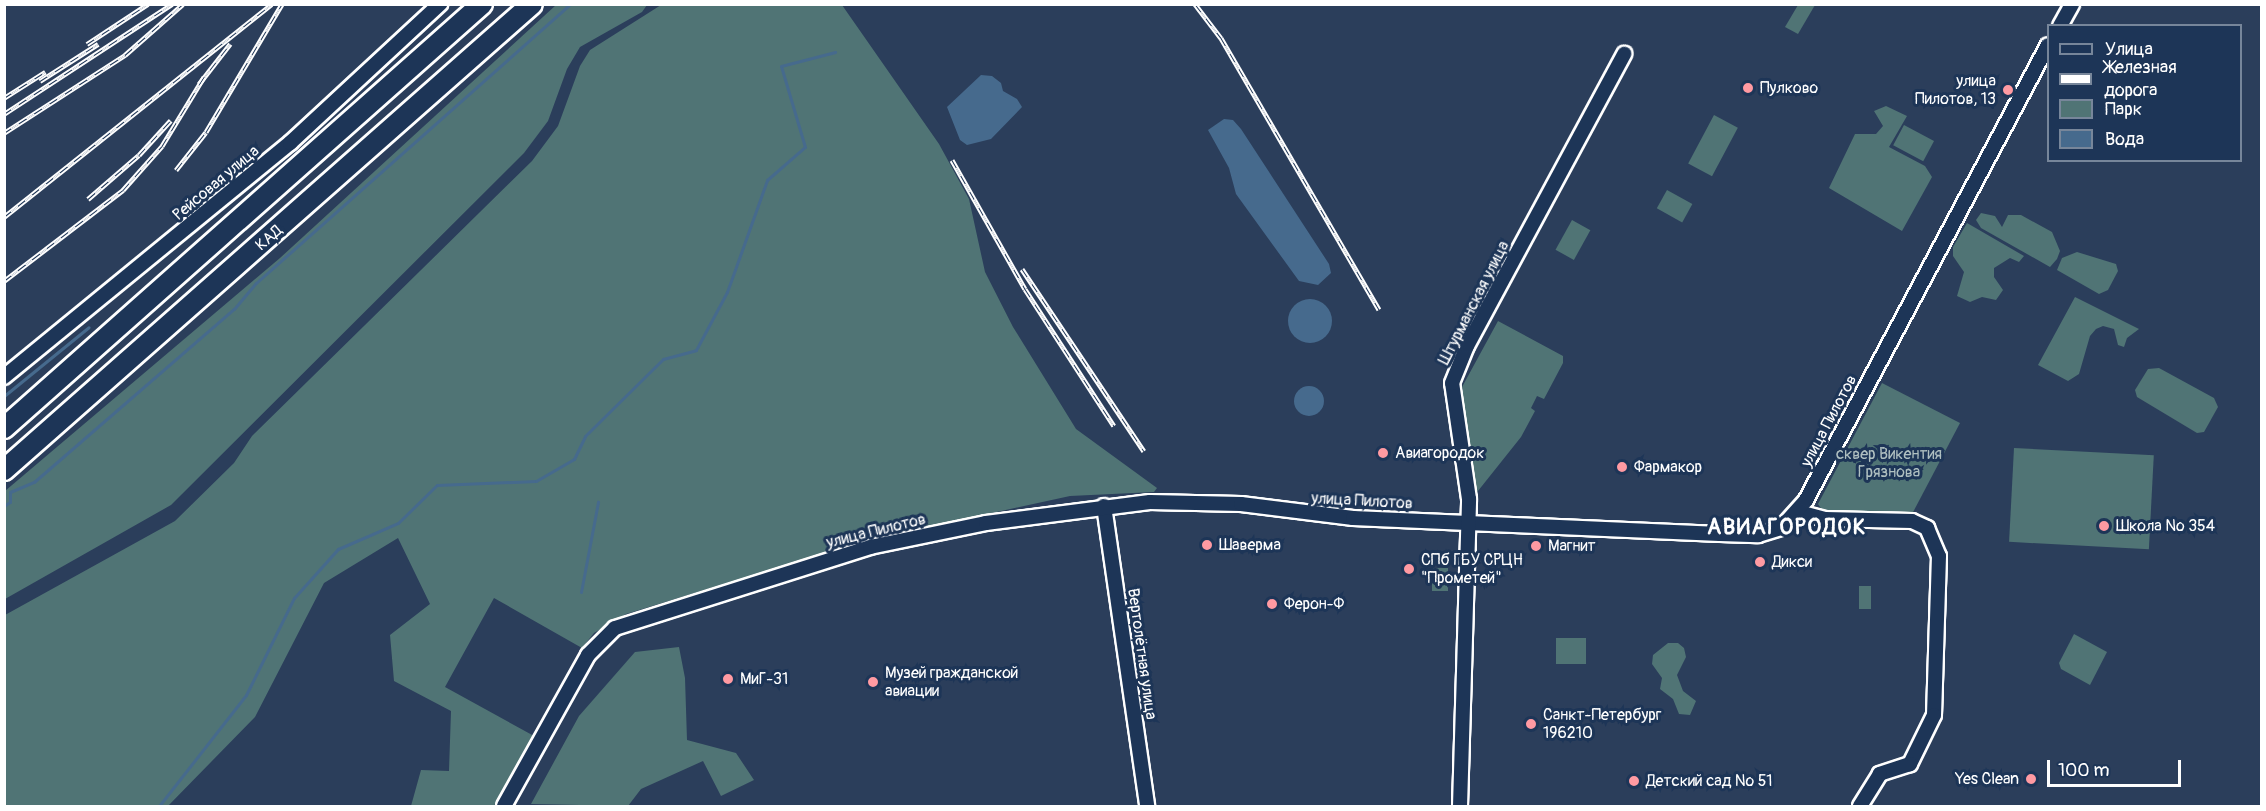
<!DOCTYPE html>
<meta charset="utf-8">
<style>
body{margin:0}
#map{position:relative;width:2266px;height:811px;overflow:hidden;background:#2b3e5b;font-family:Pangolin,sans-serif}
div>[style]{position:absolute}
.green>*{inset:0;background:#507475;transform-origin:0 0}
.water>*{inset:0;background:#466a8d}
.round{border-radius:50%}
.stream>*{height:3px;margin:-1.5px;padding:0 1.5px;transform-origin:1.5px;border-radius:1.5px;background:#466a8d}
.roads{filter:drop-shadow(2px 0 #fff) drop-shadow(-2px 0 #fff) drop-shadow(0 2px #fff) drop-shadow(0 -2px #fff)}
.minor>*{height:14px;margin:-7px;padding:0 7px;transform-origin:7px;border-radius:7px;background:#1d3557}
.highway>*{height:20px;margin:-10px;padding:0 10px;transform-origin:10px;border-radius:10px;background:#1d3557}
.rail>*{height:5px;margin-top:-2.5px;transform-origin:0;background:repeating-linear-gradient(90deg,#1d3557 0 9px,#fff 0 18px);box-sizing:border-box;border-block:2px solid #fff}
.dots>*{width:16px;height:16px;translate:-50% -50%;box-sizing:border-box;border:3px solid #1d3557;border-radius:50%}
span{translate:-50% -50%;white-space:nowrap;text-align:center;line-height:1.15;-webkit-text-stroke:6px #1d3557;paint-order:stroke}
.poi-label{font-size:16px;color:#fff}
.right{translate:-100% -50%;text-align:right}
.left{translate:0 -50%;text-align:left}
.street-label{font-size:16px;color:#fff}
.park-label{font-size:16px;color:#b0c0c1}
.district-label{font-size:22px;color:#fff;font-weight:700;letter-spacing:1.5px}
.frame{position:absolute;inset:0;border:6px solid #fff;pointer-events:none}
.legend{position:absolute;left:2047px;top:24px;width:195px;height:138px;box-sizing:border-box;background:#1d3557;border:2px solid #77869a;margin:0;padding:8px 10px;list-style:none;font-size:18px;color:#fff}
.legend li{display:flex;align-items:center;gap:12px;height:30px}
.legend b{width:30px;border:2px solid #77869a}
.scale{position:absolute;left:2047px;top:760px;width:134px;height:27px;box-sizing:border-box;border:3px solid #fff;border-top:0;padding-left:8px;font-size:18px;line-height:21px;white-space:nowrap;color:#fff;-webkit-text-stroke:4px #1d3557;paint-order:stroke}
</style>
<div id="map">
<div class="green">
<i style="clip-path:polygon(556px 5px,647px 5px,642px 12px,580px 47px,567px 69px,548px 121px,524px 153px,171px 505px,5px 599px,5px 491px,280px 258px)"></i>
<i style="clip-path:polygon(661px 5px,842px 5px,939px 144px,969px 199px,985px 272px,1013px 327px,1076px 429px,1157px 488px,1154px 492px,1070px 496px,868px 540px,626px 614px,594px 633px,582px 648px,494px 598px,445px 687px,534px 736px,494px 806px,411px 806px,421px 770px,449px 771px,451px 711px,394px 681px,390px 635px,430px 604px,398px 538px,324px 583px,255px 717px,168px 806px,5px 806px,5px 615px,175px 521px,234px 463px,252px 436px,532px 161px,558px 126px,580px 66px,590px 50px)"></i>
<i style="clip-path:polygon(1798px 5px,1815px 5px,1798px 34px,1785px 27px)"></i>
<i style="clip-path:polygon(1886px 106px,1907px 116px,1889px 147px,1925px 166px,1932px 177px,1902px 231px,1829px 188px,1855px 134px,1876px 134px,1883px 126px,1874px 111px)"></i>
<i style="left:1714px;top:115px;width:27px;height:55px;rotate:28deg"></i>
<i style="left:1904px;top:125px;width:34px;height:23px;rotate:28deg"></i>
<i style="left:1667px;top:190px;width:29px;height:21px;rotate:29deg"></i>
<i style="clip-path:polygon(1981px 213px,1995px 216px,2002px 227px,2008px 215px,2021px 215px,2052px 232px,2060px 251px,2057px 259px,2050px 267px,1981px 228px,1976px 220px)"></i>
<i style="left:1572px;top:220px;width:21px;height:34px;rotate:29deg"></i>
<i style="clip-path:polygon(1967px 223px,2024px 256px,2019px 262px,2010px 258px,1994px 268px,1994px 277px,2003px 290px,1996px 300px,1982px 297px,1970px 302px,1957px 296px,1964px 272px,1953px 256px,1953px 247px)"></i>
<i style="clip-path:polygon(2077px 252px,2116px 264px,2118px 271px,2108px 290px,2099px 294px,2057px 270px,2062px 258px)"></i>
<i style="clip-path:polygon(2075px 297px,2139px 329px,2127px 338px,2124px 347px,2118px 345px,2114px 329px,2103px 326px,2096px 329px,2090px 336px,2079px 374px,2068px 381px,2038px 365px)"></i>
<i style="clip-path:polygon(1498px 321px,1563px 356px,1563px 363px,1544px 399px,1537px 396px,1531px 408px,1535px 411px,1521px 437px,1474px 496px,1462px 387px)"></i>
<i style="clip-path:polygon(2159px 368px,2214px 398px,2218px 407px,2204px 432px,2197px 433px,2137px 397px,2135px 390px,2148px 369px)"></i>
<i style="clip-path:polygon(1882px 383px,1960px 423px,1911px 516px,1825px 514px,1818px 504px)"></i>
<i style="left:2014px;top:448px;width:140px;height:94px;rotate:3deg"></i>
<i style="left:1432px;top:568px;width:16px;height:23px"></i>
<i style="left:1859px;top:586px;width:12px;height:23px"></i>
<i style="clip-path:polygon(2074px 634px,2107px 652px,2090px 685px,2061px 669px,2059px 663px)"></i>
<i style="left:1556px;top:638px;width:30px;height:26px"></i>
<i style="clip-path:polygon(1668px 643px,1678px 643px,1684px 648px,1686px 657px,1677px 675px,1683px 691px,1696px 701px,1690px 715px,1679px 714px,1673px 699px,1660px 689px,1662px 678px,1652px 664px,1653px 655px)"></i>
<i style="clip-path:polygon(679px 647px,685px 678px,687px 740px,736px 753px,754px 780px,721px 796px,703px 761px,641px 789px,628px 806px,531px 804px,579px 716px,635px 652px)"></i>
</div>
<div class="water">
<i style="clip-path:polygon(981px 75px,992px 76px,1001px 83px,1003px 91px,1017px 99px,1022px 107px,991px 139px,967px 145px,960px 140px,947px 107px)"></i>
<i style="clip-path:polygon(1224px 119px,1233px 120px,1241px 129px,1329px 264px,1331px 273px,1318px 285px,1299px 281px,1236px 194px,1229px 168px,1208px 130px)"></i>
<i class="round" style="left:1288px;top:299px;width:44px;height:44px"></i>
<i class="round" style="left:1294px;top:386px;width:30px;height:30px"></i>
</div>
<div class="stream">
<i style="left:4px;top:396px;width:109px;rotate:-39.1deg"></i>
<i style="left:4px;top:506px;width:7px;rotate:-34deg"></i>
<i style="left:10px;top:502px;width:10px;rotate:-90deg"></i>
<i style="left:10px;top:492px;width:26px;rotate:-23deg"></i>
<i style="left:34px;top:482px;width:264px;rotate:-40.9deg"></i>
<i style="left:234px;top:309px;width:34px;rotate:-50deg"></i>
<i style="left:256px;top:283px;width:420px;rotate:-41.6deg"></i>
<i style="left:581px;top:592px;width:92px;rotate:-79.3deg"></i>
<i style="left:159px;top:806px;width:141px;rotate:-51.9deg"></i>
<i style="left:246px;top:695px;width:108px;rotate:-63.7deg"></i>
<i style="left:294px;top:598px;width:66px;rotate:-48.1deg"></i>
<i style="left:338px;top:549px;width:65px;rotate:-23.4deg"></i>
<i style="left:398px;top:523px;width:54px;rotate:-44.3deg"></i>
<i style="left:437px;top:485px;width:99px;rotate:-2.3deg"></i>
<i style="left:536px;top:481px;width:44px;rotate:-30.1deg"></i>
<i style="left:574px;top:459px;width:25px;rotate:-64deg"></i>
<i style="left:585px;top:436px;width:110px;rotate:-44.6deg"></i>
<i style="left:663px;top:359px;width:34px;rotate:-15deg"></i>
<i style="left:696px;top:350px;width:66px;rotate:-61.9deg"></i>
<i style="left:727px;top:292px;width:119px;rotate:-70.3deg"></i>
<i style="left:767px;top:180px;width:50px;rotate:-41deg"></i>
<i style="left:805px;top:147px;width:84px;rotate:-106.5deg"></i>
<i style="left:781px;top:66px;width:56px;rotate:-14.5deg"></i>
</div>
<div class="roads">
<div class="minor">
<i style="left:2060px;top:26px;width:25px;rotate:-61deg"></i>
<i style="left:4px;top:377px;width:370px;rotate:-39.3deg"></i>
<i style="left:290px;top:143px;width:205px;rotate:-42.8deg"></i>
<i style="left:1104px;top:506px;width:303px;rotate:81.8deg"></i>
<i style="left:1799px;top:512px;width:27px;rotate:15deg"></i>
<i style="left:1825px;top:519px;width:87px;rotate:1.3deg"></i>
<i style="left:1912px;top:521px;width:17px;rotate:25deg"></i>
<i style="left:1927px;top:528px;width:30px;rotate:67deg"></i>
<i style="left:1939px;top:556px;width:159px;rotate:91.8deg"></i>
<i style="left:1934px;top:715px;width:55px;rotate:116.1deg"></i>
<i style="left:1910px;top:764px;width:32px;rotate:162deg"></i>
<i style="left:1880px;top:774px;width:38px;rotate:122deg"></i>
<i style="left:504px;top:806px;width:173px;rotate:-60.9deg"></i>
<i style="left:588px;top:655px;width:38px;rotate:-45deg"></i>
<i style="left:615px;top:628px;width:268px;rotate:-17.6deg"></i>
<i style="left:870px;top:547px;width:118px;rotate:-11.7deg"></i>
<i style="left:986px;top:523px;width:165px;rotate:-7.3deg"></i>
<i style="left:1150px;top:502px;width:91px;rotate:1.3deg"></i>
<i style="left:1241px;top:504px;width:113px;rotate:7.1deg"></i>
<i style="left:1353px;top:518px;width:367px;rotate:2.5deg"></i>
<i style="left:1720px;top:534px;width:38px;rotate:2deg"></i>
<i style="left:1758px;top:535px;width:24px;rotate:-17deg"></i>
<i style="left:1781px;top:528px;width:38px;rotate:-48deg"></i>
<i style="left:1806px;top:500px;width:515px;rotate:-61.99deg"></i>
<i style="left:1460px;top:806px;width:307px;rotate:-88.3deg"></i>
<i style="left:1469px;top:499px;width:117px;rotate:-98.3deg"></i>
<i style="left:1452px;top:383px;width:40px;rotate:-68deg"></i>
<i style="left:1467px;top:346px;width:332px;rotate:-61.7deg"></i>
</div>
<div class="highway">
<i style="left:4px;top:428px;width:639px;rotate:-41.57deg"></i>
<i style="left:4px;top:470px;width:704px;rotate:-41.43deg"></i>
</div>
</div>
<div class="rail">
<i style="left:1195px;top:4px;width:43px;rotate:52.6deg"></i>
<i style="left:1221px;top:38px;width:314px;rotate:59.8deg"></i>
<i style="left:87px;top:44px;width:73px;rotate:-33.3deg"></i>
<i style="left:40px;top:81px;width:69px;rotate:-32.5deg"></i>
<i style="left:199px;top:84px;width:51px;rotate:-52.2deg"></i>
<i style="left:4px;top:98px;width:49px;rotate:-32.4deg"></i>
<i style="left:4px;top:114px;width:201px;rotate:-33.2deg"></i>
<i style="left:4px;top:133px;width:144px;rotate:-32.8deg"></i>
<i style="left:125px;top:55px;width:77px;rotate:-41.3deg"></i>
<i style="left:952px;top:160px;width:148px;rotate:60.5deg"></i>
<i style="left:1025px;top:289px;width:163px;rotate:57deg"></i>
<i style="left:176px;top:170px;width:48px;rotate:-51.7deg"></i>
<i style="left:206px;top:132px;width:149px;rotate:-59.3deg"></i>
<i style="left:88px;top:199px;width:67px;rotate:-40.8deg"></i>
<i style="left:139px;top:155px;width:47px;rotate:-47.6deg"></i>
<i style="left:4px;top:217px;width:342px;rotate:-38.5deg"></i>
<i style="left:1022px;top:269px;width:219px;rotate:56.2deg"></i>
<i style="left:4px;top:281px;width:150px;rotate:-37.4deg"></i>
<i style="left:123px;top:190px;width:59px;rotate:-48.4deg"></i>
<i style="left:162px;top:146px;width:81px;rotate:-58.7deg"></i>
</div>
<div class="dots">
<i style="left:1748px;top:88px;background:#ff9aa2"></i>
<i style="left:2008px;top:90px;background:#ff9aa2"></i>
<i style="left:1383px;top:453px;background:#ff9aa2"></i>
<i style="left:1622px;top:467px;background:#ff9aa2"></i>
<i style="left:2104px;top:526px;background:#ff9aa2"></i>
<i style="left:1207px;top:545px;background:#ff9aa2"></i>
<i style="left:1536px;top:546px;background:#ff9aa2"></i>
<i style="left:1760px;top:562px;background:#ff9aa2"></i>
<i style="left:1409px;top:569px;background:#ff9aa2"></i>
<i style="left:1272px;top:604px;background:#ff9aa2"></i>
<i style="left:728px;top:679px;background:#ff9aa2"></i>
<i style="left:873px;top:682px;background:#ff9aa2"></i>
<i style="left:1531px;top:724px;background:#ff9aa2"></i>
<i style="left:2031px;top:779px;background:#ff9aa2"></i>
<i style="left:1634px;top:781px;background:#ff9aa2"></i>
</div>
<div class="poi-label">
<span class="right" style="left:1996px;top:90px">улица<br>Пилотов, 13</span>
<span class="left" style="left:1760px;top:88px">Пулково</span>
<span class="left" style="left:1395px;top:453px">Авиагородок</span>
<span class="left" style="left:1634px;top:467px">Фармакор</span>
<span class="left" style="left:2116px;top:526px">Школа № 354</span>
<span class="left" style="left:1219px;top:545px">Шаверма</span>
<span class="left" style="left:1548px;top:546px">Магнит</span>
<span class="left" style="left:1421px;top:569px">СПб ГБУ СРЦН<br>"Прометей"</span>
<span class="left" style="left:1772px;top:562px">Дикси</span>
<span class="left" style="left:1284px;top:604px">Ферон-Ф</span>
<span class="left" style="left:885px;top:682px">Музей гражданской<br>авиации</span>
<span class="left" style="left:740px;top:679px">МиГ-31</span>
<span class="left" style="left:1543px;top:724px">Санкт-Петербург<br>196210</span>
<span class="right" style="left:2019px;top:779px">Yes Clean</span>
<span class="left" style="left:1646px;top:781px">Детский сад № 51</span>
</div>
<div class="street-label">
<span style="left:216px;top:183px;rotate:-40deg">Рейсовая улица</span>
<span style="left:269px;top:238px;rotate:-42deg">КАД</span>
<span style="left:1474px;top:303px;rotate:-63deg">Штурманская улица</span>
<span style="left:1829px;top:421px;rotate:-62deg">улица Пилотов</span>
<span style="left:1362px;top:501px;rotate:3deg">улица Пилотов</span>
<span style="left:876px;top:531px;rotate:-14deg">улица Пилотов</span>
<span style="left:1142px;top:654px;rotate:82deg">Вертолётная улица</span>
</div>
<div class="park-label">
<span style="left:1889px;top:463px">сквер Викентия<br>Грязнова</span>
</div>
<div class="district-label">
<span style="left:1787px;top:528px">АВИАГОРОДОК</span>
</div>
<div class="frame"></div>
<ul class="legend">
<li><b style="height:8px;background:#1d3557"></b>Улица</li>
<li><b style="height:8px;background:#fff"></b>Железная дорога</li>
<li><b style="height:16px;background:#507475"></b>Парк</li>
<li><b style="height:16px;background:#466a8d"></b>Вода</li>
</ul>
<div class="scale">100 m</div>
</div>
